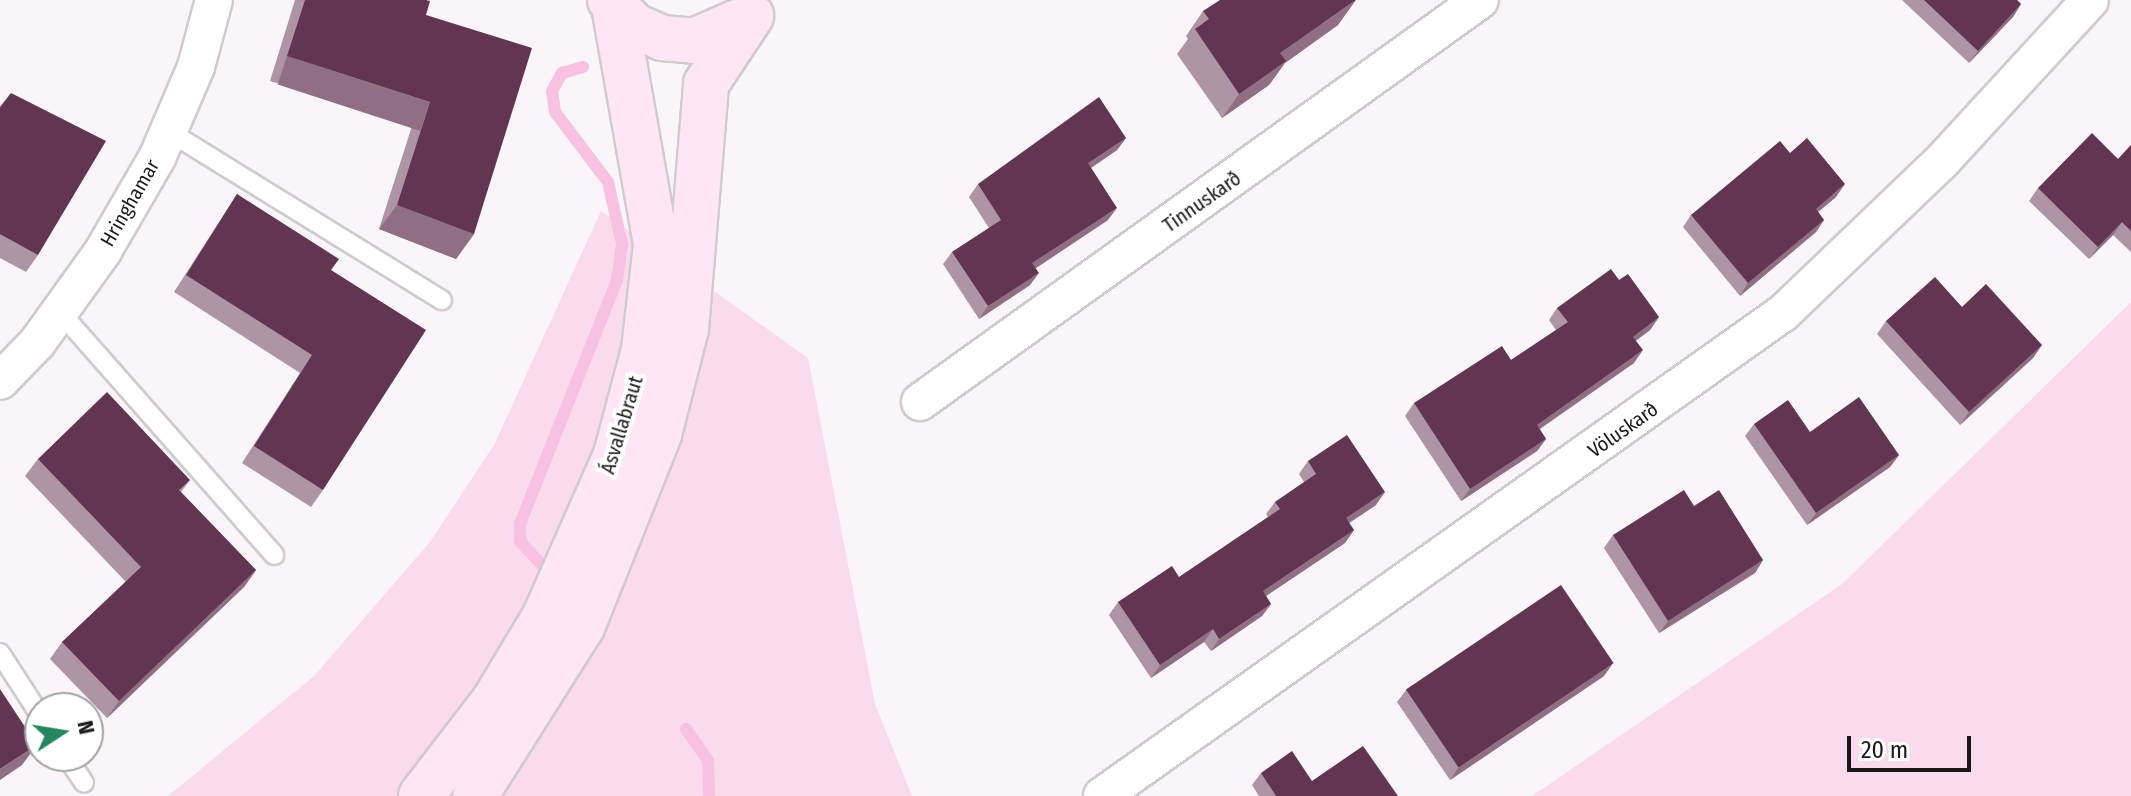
<!DOCTYPE html>
<meta charset="utf-8">
<style>
body{margin:0}
#map{position:relative;width:2131px;height:796px;overflow:hidden;background:#faf5f8;font-family:"Fira Sans Condensed",sans-serif}
div>[style]{position:absolute}
.green>*{inset:0;background:#fadbed}
.stream>*{height:12px;margin:-6px;padding:0 6px;transform-origin:6px;border-radius:6px;background:#f8c1e2}
.roads{filter:drop-shadow(2px 0 #d0cbce) drop-shadow(-2px 0 #d0cbce) drop-shadow(0 2px #d0cbce) drop-shadow(0 -2px #d0cbce)}
.service>*{height:18px;margin:-9px;padding:0 9px;transform-origin:9px;border-radius:9px;background:#fff}
.minor>*{height:36px;margin:-18px;padding:0 18px;transform-origin:18px;border-radius:18px;background:#fff}
.secondary>*{height:44px;margin:-22px;padding:0 22px;transform-origin:22px;border-radius:22px;background:#fee6f5}
.wall>*{inset:0;background:#ae95a5}
.shaded-wall>*{inset:0;background:#906f84;transform-origin:0 0}
.building>*{inset:0;background:#623552;transform-origin:0 0}
span{translate:-50% -50%;white-space:nowrap;text-align:center;line-height:1.15;-webkit-text-stroke:8px #fff;paint-order:stroke}
.street-label{font-size:20px;color:#1a1819}
.north{position:absolute;left:24px;top:692px;width:80px;height:80px;box-sizing:border-box;background:#fff;border:2px solid #a3a3a3;border-radius:50%;rotate:78deg;font-size:22px;font-weight:700;line-height:32px;text-align:center;color:#1a1819}
.north::after{content:'';display:block;margin:auto;width:28px;height:36px;background:#26865f;clip-path:polygon(50% 0,100% 100%,50% 72%,0 100%)}
.scale{position:absolute;left:1847px;top:736px;width:124px;height:36px;box-sizing:border-box;border:4px solid #1a1819;border-top:0;padding-left:10px;font-size:24px;line-height:28px;white-space:nowrap;color:#1a1819;-webkit-text-stroke:6px #fff;paint-order:stroke}
</style>
<div id="map">
<div class="green">
<i style="clip-path:polygon(601px 211px,808px 358px,875px 704px,912px 796px,168px 796px,314px 676px,430px 542px,494px 445px)"></i>
<i style="clip-path:polygon(2131px 302px,2131px 796px,1532px 796px,1842px 584px)"></i>
</div>
<div class="stream">
<i style="left:542px;top:565px;width:33px;rotate:-133deg"></i>
<i style="left:520px;top:541px;width:17px;rotate:-90deg"></i>
<i style="left:520px;top:524px;width:263px;rotate:-68.3deg"></i>
<i style="left:617px;top:280px;width:36px;rotate:-82deg"></i>
<i style="left:622px;top:244px;width:64px;rotate:-102.7deg"></i>
<i style="left:608px;top:182px;width:88px;rotate:-127.1deg"></i>
<i style="left:555px;top:112px;width:21px;rotate:-98deg"></i>
<i style="left:552px;top:91px;width:21px;rotate:-61deg"></i>
<i style="left:562px;top:73px;width:22px;rotate:-16deg"></i>
<i style="left:686px;top:729px;width:39px;rotate:55deg"></i>
<i style="left:708px;top:761px;width:35px;rotate:88deg"></i>
</div>
<div class="roads">
<div class="service">
<i style="left:168px;top:131px;width:322px;rotate:31.7deg"></i>
<i style="left:60px;top:312px;width:324px;rotate:48.6deg"></i>
<i style="left:0;top:653px;width:74px;rotate:57.2deg"></i>
<i style="left:66px;top:756px;width:32px;rotate:56deg"></i>
</div>
<div class="minor">
<i style="left:0;top:381px;width:53px;rotate:-45.8deg"></i>
<i style="left:37px;top:343px;width:113px;rotate:-54.3deg"></i>
<i style="left:103px;top:251px;width:108px;rotate:-59.9deg"></i>
<i style="left:157px;top:158px;width:99px;rotate:-66.8deg"></i>
<i style="left:196px;top:67px;width:69px;rotate:-75deg"></i>
<i style="left:920px;top:402px;width:689px;rotate:-35.67deg"></i>
<i style="left:1102px;top:796px;width:835px;rotate:-35.35deg"></i>
<i style="left:1783px;top:313px;width:221px;rotate:-43.7deg"></i>
<i style="left:1943px;top:160px;width:217px;rotate:-47.4deg"></i>
</div>
<div class="secondary">
<i style="left:610px;top:0;width:34px;rotate:47deg"></i>
<i style="left:633px;top:25px;width:32px;rotate:24deg"></i>
<i style="left:662px;top:38px;width:32px;rotate:5deg"></i>
<i style="left:694px;top:41px;width:62px;rotate:-23.7deg"></i>
<i style="left:421px;top:796px;width:120px;rotate:-52.5deg"></i>
<i style="left:494px;top:701px;width:99px;rotate:-59deg"></i>
<i style="left:545px;top:616px;width:176px;rotate:-66.2deg"></i>
<i style="left:616px;top:455px;width:109px;rotate:-75.1deg"></i>
<i style="left:644px;top:350px;width:107px;rotate:-83.5deg"></i>
<i style="left:656px;top:244px;width:241px;rotate:-100deg"></i>
<i style="left:475px;top:796px;width:200px;rotate:-57.7deg"></i>
<i style="left:582px;top:627px;width:208px;rotate:-68.2deg"></i>
<i style="left:659px;top:434px;width:108px;rotate:-75.6deg"></i>
<i style="left:686px;top:329px;width:246px;rotate:-85.3deg"></i>
<i style="left:706px;top:84px;width:82px;rotate:-56.5deg"></i>
</div>
</div>
<div class="wall">
<i style="clip-path:polygon(295px 0,426px 0,426px 15px,474px 234px,456px 259px,379px 229px,412px 126px,270px 81px)"></i>
<i style="clip-path:polygon(1902px 0,2017px 0,2021px 4px,2013px 17px,1969px 63px)"></i>
<i style="clip-path:polygon(1203px 11px,1338px 25px,1285px 63px,1269px 85px,1222px 118px,1177px 54px,1188px 39px,1186px 36px)"></i>
<i style="clip-path:polygon(0 107px,38px 255px,26px 272px,0 258px)"></i>
<i style="clip-path:polygon(1126px 138px,1117px 150px,1091px 168px,1108px 220px,1036px 268px,1030px 285px,979px 319px,943px 264px,952px 252px,989px 228px,969px 197px,978px 184px)"></i>
<i style="clip-path:polygon(2131px 145px,2131px 252px,2113px 235px,2089px 259px,2029px 201px,2038px 188px,2118px 159px)"></i>
<i style="clip-path:polygon(1790px 153px,1836px 197px,1818px 212px,1824px 220px,1816px 232px,1740px 296px,1683px 227px,1691px 215px)"></i>
<i style="clip-path:polygon(237px 194px,331px 270px,323px 490px,311px 507px,242px 463px,300px 373px,174px 292px)"></i>
<i style="clip-path:polygon(1619px 280px,1659px 317px,1650px 330px,1636px 341px,1634px 363px,1540px 429px,1546px 439px,1537px 451px,1461px 501px,1405px 416px,1414px 403px,1511px 360px,1556px 330px,1549px 320px,1557px 308px)"></i>
<i style="clip-path:polygon(1962px 307px,2042px 345px,2033px 358px,1960px 425px,1877px 334px,1886px 321px)"></i>
<i style="clip-path:polygon(1754px 424px,1810px 432px,1899px 455px,1890px 467px,1807px 525px,1745px 436px)"></i>
<i style="clip-path:polygon(38px 459px,190px 480px,181px 492px,256px 570px,244px 587px,107px 718px,50px 659px,62px 642px,126px 582px,25px 476px)"></i>
<i style="clip-path:polygon(1308px 461px,1376px 505px,1349px 523px,1354px 530px,1345px 543px,1266px 596px,1271px 604px,1262px 616px,1211px 651px,1204px 642px,1151px 678px,1109px 615px,1118px 602px,1179px 577px,1268px 517px,1266px 514px,1275px 502px,1304px 482px,1299px 474px)"></i>
<i style="clip-path:polygon(1694px 506px,1763px 560px,1755px 573px,1659px 633px,1604px 548px,1613px 535px)"></i>
<i style="clip-path:polygon(1613px 663px,1604px 676px,1450px 780px,1397px 702px,1406px 690px)"></i>
<i style="clip-path:polygon(1261px 773px,1312px 781px,1398px 796px,1259px 796px,1252px 785px)"></i>
</div>
<div class="shaded-wall">
<i style="clip-path:polygon(1356px 0,1338px 25px,1285px 63px,1269px 85px,1222px 118px,1239px 94px,1280px 53px)"></i>
<i style="clip-path:polygon(2021px 4px,2013px 17px,1969px 63px,1978px 51px)"></i>
<i style="left:287px;top:56px;width:150px;height:30px;rotate:18deg"></i>
<i style="clip-path:polygon(1126px 138px,1117px 150px,1079px 176px,1088px 163px)"></i>
<i style="clip-path:polygon(1845px 184px,1836px 197px,1807px 221px,1816px 209px)"></i>
<i style="clip-path:polygon(397px 205px,474px 234px,456px 259px,379px 229px)"></i>
<i style="clip-path:polygon(1117px 208px,1108px 220px,1024px 276px,1032px 263px)"></i>
<i style="clip-path:polygon(1824px 220px,1816px 232px,1740px 296px,1748px 283px)"></i>
<i style="clip-path:polygon(2122px 222px,2113px 235px,2089px 259px,2098px 247px)"></i>
<i style="clip-path:polygon(1039px 273px,1030px 285px,979px 319px,988px 306px)"></i>
<i style="clip-path:polygon(1659px 317px,1650px 330px,1624px 349px,1633px 337px)"></i>
<i style="clip-path:polygon(2042px 345px,2033px 358px,1960px 425px,1969px 412px)"></i>
<i style="clip-path:polygon(1643px 350px,1634px 363px,1528px 437px,1537px 425px)"></i>
<i style="clip-path:polygon(1546px 439px,1537px 451px,1461px 501px,1470px 489px)"></i>
<i style="clip-path:polygon(1899px 455px,1890px 467px,1807px 525px,1816px 513px)"></i>
<i style="clip-path:polygon(1385px 492px,1376px 505px,1337px 531px,1346px 518px)"></i>
<i style="clip-path:polygon(1354px 530px,1345px 543px,1254px 604px,1263px 591px)"></i>
<i style="clip-path:polygon(1763px 560px,1755px 573px,1659px 633px,1668px 621px)"></i>
<i style="clip-path:polygon(256px 570px,244px 587px,107px 718px,119px 701px)"></i>
<i style="clip-path:polygon(1271px 604px,1262px 616px,1211px 651px,1219px 639px)"></i>
<i style="clip-path:polygon(1213px 629px,1204px 642px,1151px 678px,1160px 665px)"></i>
<i style="clip-path:polygon(1613px 663px,1604px 676px,1450px 780px,1458px 768px)"></i>
<i style="clip-path:polygon(37px 745px,22px 765px,0 780px,0 769px)"></i>
</div>
<div class="building">
<i style="clip-path:polygon(305px 0,426px 0,430px 1px,426px 15px,532px 48px,474px 234px,397px 205px,430px 102px,287px 56px)"></i>
<i style="clip-path:polygon(1220px 0,1356px 0,1280px 53px,1286px 61px,1239px 94px,1195px 29px,1209px 19px,1203px 11px)"></i>
<i style="clip-path:polygon(1924px 0,2017px 0,2021px 4px,1978px 51px)"></i>
<i style="clip-path:polygon(11px 93px,106px 141px,38px 255px,0 234px,0 107px)"></i>
<i style="clip-path:polygon(1099px 97px,1126px 138px,1088px 163px,1117px 208px,1032px 263px,1039px 273px,988px 306px,952px 252px,1001px 220px,978px 184px)"></i>
<i style="clip-path:polygon(2092px 133px,2118px 159px,2131px 145px,2131px 231px,2122px 222px,2098px 247px,2038px 188px)"></i>
<i style="clip-path:polygon(1807px 138px,1845px 184px,1816px 209px,1824px 220px,1748px 283px,1691px 215px,1780px 141px,1790px 153px)"></i>
<i style="clip-path:polygon(237px 194px,339px 259px,331px 270px,426px 330px,323px 490px,254px 446px,312px 355px,186px 275px)"></i>
<i style="clip-path:polygon(1611px 269px,1619px 280px,1628px 274px,1659px 317px,1633px 337px,1643px 350px,1537px 425px,1546px 439px,1470px 489px,1414px 403px,1502px 346px,1511px 360px,1568px 322px,1557px 308px)"></i>
<i style="clip-path:polygon(1935px 277px,1962px 307px,1986px 284px,2042px 345px,1969px 412px,1886px 321px)"></i>
<i style="clip-path:polygon(107px 392px,190px 480px,179px 490px,256px 570px,119px 701px,62px 642px,141px 567px,38px 459px)"></i>
<i style="clip-path:polygon(1859px 397px,1899px 455px,1816px 513px,1754px 424px,1788px 400px,1810px 432px)"></i>
<i style="clip-path:polygon(1347px 435px,1385px 492px,1346px 518px,1354px 530px,1263px 591px,1271px 604px,1219px 639px,1213px 629px,1160px 665px,1118px 602px,1172px 566px,1179px 577px,1280px 509px,1275px 502px,1316px 474px,1308px 461px)"></i>
<i style="clip-path:polygon(1684px 490px,1694px 506px,1719px 490px,1763px 560px,1668px 621px,1613px 535px)"></i>
<i style="left:1561px;top:585px;width:94px;height:187px;rotate:56deg"></i>
<i style="clip-path:polygon(0 689px,37px 745px,0 769px)"></i>
<i style="clip-path:polygon(1363px 746px,1398px 796px,1276px 796px,1261px 773px,1292px 751px,1312px 781px)"></i>
</div>
<div class="street-label">
<span style="left:1202px;top:202px;rotate:-35deg">Tinnuskarð</span>
<span style="left:130px;top:203px;rotate:-60deg">Hringhamar</span>
<span style="left:622px;top:425px;rotate:-73deg">Ásvallabraut</span>
<span style="left:1623px;top:430px;rotate:-35deg">Völuskarð</span>
</div>
<div class="north">N</div>
<div class="scale">20 m</div>
</div>
